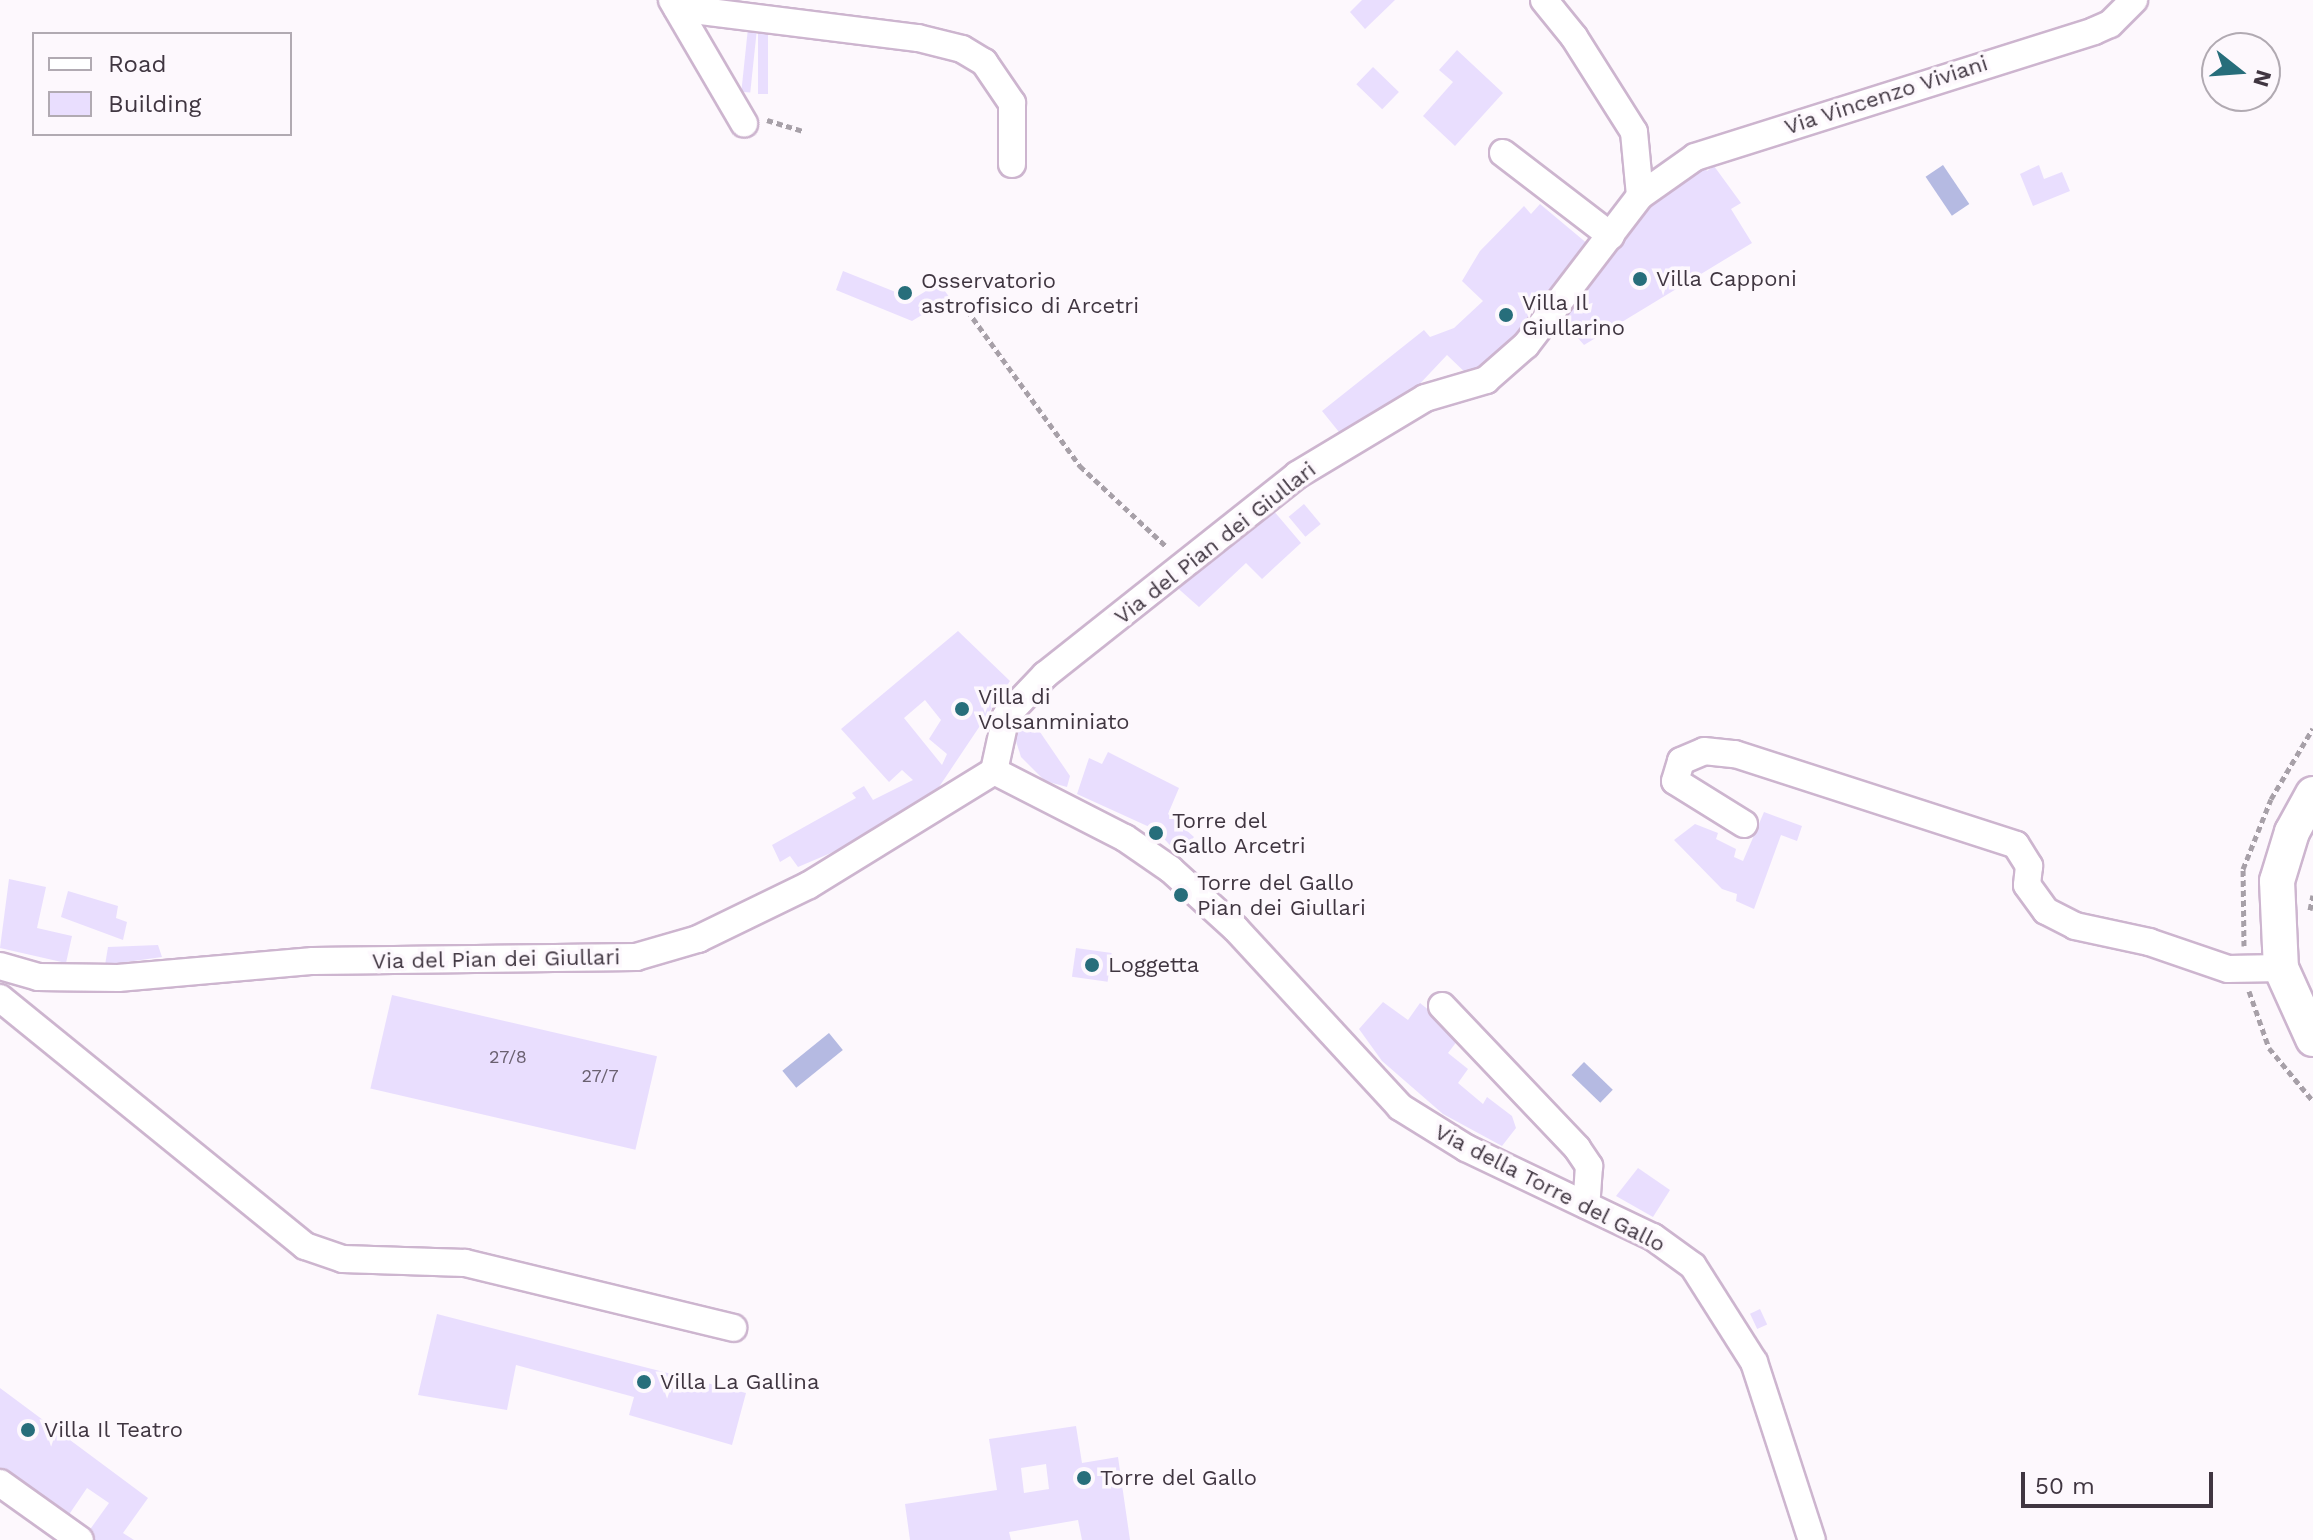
<!DOCTYPE html>
<style>
body{margin:0}
#map{position:relative;width:2313px;height:1540px;overflow:hidden;background:#fdf8fd;font-family:"Work Sans",sans-serif}
div>[style]{position:absolute}
.water>*{inset:0;background:#b5bae2;transform-origin:0 0}
.building>*{inset:0;background:#e9defe;transform-origin:0 0}
.path>*{height:5px;margin-top:-2.5px;transform-origin:0;background:repeating-linear-gradient(90deg,#a7a0a8 0 6px,transparent 0 10px)}
.roads{filter:drop-shadow(2px 0 #cdb5cf) drop-shadow(-2px 0 #cdb5cf) drop-shadow(0 2px #cdb5cf) drop-shadow(0 -2px #cdb5cf)}
.minor>*{height:26px;margin:-13px;padding:0 13px;transform-origin:13px;border-radius:13px;background:#fff}
.major>*{height:34px;margin:-17px;padding:0 17px;transform-origin:17px;border-radius:17px;background:#fff}
.dots>*{width:22px;height:22px;translate:-50% -50%;box-sizing:border-box;border:4px solid #fdf8fd;border-radius:50%}
span{translate:-50% -50%;white-space:nowrap;text-align:center;line-height:1.15;-webkit-text-stroke:7px #fdf8fd;paint-order:stroke}
.number-label{font-size:18px;color:#6a6070}
.number-label span{-webkit-text-stroke-width:0}
.street-label{font-size:22px;color:#403641}
.poi-label{font-size:22px;color:#403641}
.left{translate:0 -50%;text-align:left}
.legend{position:absolute;left:32px;top:32px;width:260px;height:104px;box-sizing:border-box;background:#fdf8fd;border:2px solid #b1aab2;margin:0;padding:10px 14px;list-style:none;font-size:24px;color:#403641}
.legend li{display:flex;align-items:center;gap:16px;height:40px}
.legend b{width:40px;border:2px solid #b1aab2}
.north{position:absolute;left:2201px;top:32px;width:80px;height:80px;box-sizing:border-box;background:#fdf8fd;border:2px solid #b1aab2;border-radius:50%;rotate:107deg;font-size:22px;font-weight:700;line-height:32px;text-align:center;color:#403641}
.north::after{content:'';display:block;margin:auto;width:28px;height:36px;background:#276e7b;clip-path:polygon(50% 0,100% 100%,50% 72%,0 100%)}
.scale{position:absolute;left:2021px;top:1472px;width:192px;height:36px;box-sizing:border-box;border:4px solid #403641;border-top:0;padding-left:10px;font-size:24px;line-height:28px;white-space:nowrap;color:#403641;-webkit-text-stroke:6px #fdf8fd;paint-order:stroke}
</style>
<div id="map">
<div class="water">
<i style="left:1943px;top:165px;width:47px;height:21px;rotate:56deg"></i>
<i style="left:829px;top:1033px;width:22px;height:60px;rotate:51deg"></i>
<i style="left:1584px;top:1062px;width:40px;height:18px;rotate:44deg"></i>
</div>
<div class="building">
<i style="clip-path:polygon(1362px 0,1395px 0,1365px 29px,1350px 12px)"></i>
<i style="left:748px;top:28px;width:9px;height:64px;rotate:6deg"></i>
<i style="left:758px;top:29px;width:10px;height:65px"></i>
<i style="clip-path:polygon(1457px 50px,1503px 93px,1455px 146px,1423px 116px,1453px 82px,1439px 70px)"></i>
<i style="left:1373px;top:67px;width:36px;height:24px;rotate:44deg"></i>
<i style="clip-path:polygon(1703px 165px,1707px 171px,1714px 166px,1741px 203px,1731px 209px,1752px 243px,1584px 345px,1557px 314px,1631px 223px)"></i>
<i style="clip-path:polygon(2039px 165px,2044px 179px,2062px 172px,2070px 191px,2033px 206px,2020px 174px)"></i>
<i style="clip-path:polygon(1540px 204px,1595px 250px,1517px 347px,1471px 378px,1447px 355px,1414px 390px,1343px 437px,1322px 411px,1424px 330px,1430px 337px,1454px 328px,1483px 301px,1462px 281px,1480px 251px,1524px 206px,1531px 214px)"></i>
<i style="clip-path:polygon(843px 271px,913px 299px,939px 283px,950px 298px,912px 321px,836px 290px)"></i>
<i style="left:1304px;top:504px;width:26px;height:20px;rotate:50deg"></i>
<i style="clip-path:polygon(1273px 510px,1301px 543px,1262px 579px,1246px 563px,1199px 607px,1173px 584px,1252px 521px,1257px 527px)"></i>
<i style="clip-path:polygon(evenodd,958px 631px,1010px 681px,939px 787px,845px 847px,798px 867px,790px 856px,780px 862px,772px 845px,856px 798px,852px 793px,864px 786px,873px 800px,913px 780px,902px 770px,889px 782px,841px 729px,958px 631px,925px 700px,941px 720px,929px 739px,947px 754px,942px 765px,904px 718px,925px 700px)"></i>
<i style="clip-path:polygon(1025px 710px,1070px 776px,1067px 787px,1045px 781px,1021px 757px,1015px 738px,1017px 716px)"></i>
<i style="clip-path:polygon(1108px 752px,1179px 788px,1168px 814px,1194px 837px,1179px 855px,1156px 830px,1077px 794px,1089px 758px,1102px 764px)"></i>
<i style="clip-path:polygon(1764px 812px,1802px 826px,1797px 841px,1781px 835px,1754px 909px,1736px 901px,1737px 894px,1722px 889px,1674px 840px,1695px 824px,1718px 833px,1716px 839px,1736px 849px,1734px 857px,1743px 861px)"></i>
<i style="clip-path:polygon(9px 879px,46px 887px,37px 928px,72px 936px,66px 963px,0 948px)"></i>
<i style="clip-path:polygon(68px 891px,118px 906px,116px 918px,127px 922px,123px 940px,61px 917px)"></i>
<i style="clip-path:polygon(158px 945px,162px 957px,105px 965px,108px 947px)"></i>
<i style="left:1076px;top:948px;width:36px;height:29px;rotate:8deg"></i>
<i style="left:392px;top:995px;width:272px;height:96px;rotate:13deg"></i>
<i style="clip-path:polygon(1383px 1002px,1408px 1020px,1420px 1003px,1461px 1036px,1448px 1053px,1468px 1069px,1458px 1083px,1483px 1104px,1487px 1097px,1512px 1116px,1516px 1128px,1502px 1146px,1443px 1114px,1382px 1061px,1359px 1029px)"></i>
<i style="clip-path:polygon(1638px 1168px,1670px 1190px,1653px 1217px,1616px 1196px)"></i>
<i style="left:1760px;top:1309px;width:17px;height:11px;rotate:65deg"></i>
<i style="clip-path:polygon(437px 1314px,746px 1393px,732px 1445px,629px 1415px,634px 1397px,516px 1365px,507px 1410px,418px 1395px)"></i>
<i style="clip-path:polygon(0 1388px,148px 1498px,123px 1533px,134px 1540px,94px 1540px,86px 1535px,109px 1503px,87px 1488px,66px 1519px,0 1471px)"></i>
<i style="clip-path:polygon(evenodd,1076px 1426px,1082px 1463px,1118px 1457px,1130px 1540px,1082px 1540px,1078px 1520px,1009px 1532px,1011px 1540px,910px 1540px,905px 1504px,997px 1490px,989px 1439px,1076px 1426px,1046px 1464px,1049px 1489px,1024px 1493px,1021px 1468px,1046px 1464px)"></i>
</div>
<div class="path">
<i style="left:767px;top:120px;width:39px;rotate:17deg"></i>
<i style="left:967px;top:310px;width:193px;rotate:54.1deg"></i>
<i style="left:1080px;top:466px;width:119px;rotate:43deg"></i>
<i style="left:2310px;top:910px;width:15px;rotate:-79deg"></i>
<i style="left:2244px;top:946px;width:77px;rotate:-90.7deg"></i>
<i style="left:2243px;top:869px;width:75px;rotate:-68.2deg"></i>
<i style="left:2271px;top:799px;width:82px;rotate:-59.4deg"></i>
<i style="left:2249px;top:991px;width:60px;rotate:70.7deg"></i>
<i style="left:2269px;top:1048px;width:69px;rotate:50.3deg"></i>
</div>
<div class="roads">
<div class="minor">
<i style="left:672px;top:0;width:143px;rotate:59.7deg"></i>
<i style="left:1544px;top:0;width:48px;rotate:51deg"></i>
<i style="left:1574px;top:37px;width:112px;rotate:57.7deg"></i>
<i style="left:1634px;top:132px;width:64px;rotate:84.6deg"></i>
<i style="left:677px;top:8px;width:243px;rotate:7.1deg"></i>
<i style="left:918px;top:38px;width:45px;rotate:14deg"></i>
<i style="left:962px;top:49px;width:26px;rotate:31deg"></i>
<i style="left:984px;top:62px;width:50px;rotate:55.7deg"></i>
<i style="left:1012px;top:103px;width:61px;rotate:90deg"></i>
<i style="left:1503px;top:153px;width:136px;rotate:37.5deg"></i>
<i style="left:994px;top:771px;width:56px;rotate:-77.7deg"></i>
<i style="left:1006px;top:716px;width:57px;rotate:-46.4deg"></i>
<i style="left:1045px;top:675px;width:322px;rotate:-38.4deg"></i>
<i style="left:1297px;top:475px;width:149px;rotate:-31deg"></i>
<i style="left:1425px;top:398px;width:64px;rotate:-16.4deg"></i>
<i style="left:1486px;top:380px;width:53px;rotate:-41.2deg"></i>
<i style="left:1526px;top:345px;width:188px;rotate:-52.6deg"></i>
<i style="left:1640px;top:196px;width:67px;rotate:-35.3deg"></i>
<i style="left:1695px;top:157px;width:418px;rotate:-17.5deg"></i>
<i style="left:2094px;top:31px;width:17px;rotate:-24deg"></i>
<i style="left:2110px;top:24px;width:34px;rotate:-45deg"></i>
<i style="left:994px;top:771px;width:147px;rotate:27.1deg"></i>
<i style="left:1125px;top:838px;width:55px;rotate:34.6deg"></i>
<i style="left:1170px;top:869px;width:89px;rotate:42.3deg"></i>
<i style="left:1236px;top:929px;width:242px;rotate:47.3deg"></i>
<i style="left:1400px;top:1107px;width:78px;rotate:31.8deg"></i>
<i style="left:1466px;top:1148px;width:207px;rotate:25.5deg"></i>
<i style="left:1653px;top:1237px;width:49px;rotate:35.9deg"></i>
<i style="left:1693px;top:1266px;width:114px;rotate:57.6deg"></i>
<i style="left:1754px;top:1362px;width:187px;rotate:72deg"></i>
<i style="left:1744px;top:824px;width:81px;rotate:-148.1deg"></i>
<i style="left:1675px;top:781px;width:21px;rotate:-73deg"></i>
<i style="left:1681px;top:761px;width:25px;rotate:-23deg"></i>
<i style="left:1704px;top:751px;width:31px;rotate:6deg"></i>
<i style="left:1735px;top:754px;width:295px;rotate:17.9deg"></i>
<i style="left:2016px;top:845px;width:25px;rotate:58deg"></i>
<i style="left:2029px;top:866px;width:19px;rotate:96deg"></i>
<i style="left:2027px;top:885px;width:32px;rotate:54deg"></i>
<i style="left:2046px;top:911px;width:33px;rotate:27deg"></i>
<i style="left:2075px;top:926px;width:76px;rotate:12.2deg"></i>
<i style="left:2149px;top:942px;width:83px;rotate:18.9deg"></i>
<i style="left:2228px;top:969px;width:53px;rotate:-1.1deg"></i>
<i style="left:0;top:966px;width:40px;rotate:16deg"></i>
<i style="left:38px;top:977px;width:80px;rotate:0.7deg"></i>
<i style="left:118px;top:978px;width:196px;rotate:-5deg"></i>
<i style="left:313px;top:961px;width:323px;rotate:-0.7deg"></i>
<i style="left:636px;top:957px;width:65px;rotate:-16.2deg"></i>
<i style="left:698px;top:939px;width:123px;rotate:-25.9deg"></i>
<i style="left:809px;top:885px;width:217px;rotate:-31.6deg"></i>
<i style="left:0;top:998px;width:393px;rotate:39.1deg"></i>
<i style="left:305px;top:1246px;width:40px;rotate:18.9deg"></i>
<i style="left:343px;top:1259px;width:122px;rotate:1.9deg"></i>
<i style="left:465px;top:1263px;width:276px;rotate:13.6deg"></i>
<i style="left:1442px;top:1006px;width:196px;rotate:46.4deg"></i>
<i style="left:1577px;top:1148px;width:22px;rotate:56deg"></i>
<i style="left:1589px;top:1166px;width:39px;rotate:94deg"></i>
<i style="left:0;top:1483px;width:98px;rotate:35.5deg"></i>
</div>
<div class="major">
<i style="left:2313px;top:794px;width:43px;rotate:118.9deg"></i>
<i style="left:2292px;top:832px;width:51px;rotate:107deg"></i>
<i style="left:2277px;top:881px;width:87px;rotate:87.4deg"></i>
<i style="left:2281px;top:968px;width:78px;rotate:65.7deg"></i>
</div>
</div>
<div class="dots">
<i style="left:1640px;top:279px;background:#276e7b"></i>
<i style="left:905px;top:293px;background:#276e7b"></i>
<i style="left:1506px;top:315px;background:#276e7b"></i>
<i style="left:962px;top:709px;background:#276e7b"></i>
<i style="left:1156px;top:833px;background:#276e7b"></i>
<i style="left:1181px;top:895px;background:#276e7b"></i>
<i style="left:1092px;top:965px;background:#276e7b"></i>
<i style="left:644px;top:1382px;background:#276e7b"></i>
<i style="left:28px;top:1430px;background:#276e7b"></i>
<i style="left:1084px;top:1478px;background:#276e7b"></i>
</div>
<div class="number-label">
<span style="left:508px;top:1057px">27/8</span>
<span style="left:600px;top:1076px">27/7</span>
</div>
<div class="street-label">
<span style="left:1886px;top:95px;rotate:-18deg">Via Vincenzo Viviani</span>
<span style="left:1215px;top:543px;rotate:-38deg">Via del Pian dei Giullari</span>
<span style="left:496px;top:959px;rotate:-1deg">Via del Pian dei Giullari</span>
<span style="left:1550px;top:1188px;rotate:27deg">Via della Torre del Gallo</span>
</div>
<div class="poi-label">
<span class="left" style="left:1656px;top:279px">Villa Capponi</span>
<span class="left" style="left:921px;top:293px">Osservatorio<br>astrofisico di Arcetri</span>
<span class="left" style="left:1522px;top:315px">Villa Il<br>Giullarino</span>
<span class="left" style="left:978px;top:709px">Villa di<br>Volsanminiato</span>
<span class="left" style="left:1172px;top:833px">Torre del<br>Gallo Arcetri</span>
<span class="left" style="left:1197px;top:895px">Torre del Gallo<br>Pian dei Giullari</span>
<span class="left" style="left:1108px;top:965px">Loggetta</span>
<span class="left" style="left:660px;top:1382px">Villa La Gallina</span>
<span class="left" style="left:44px;top:1430px">Villa Il Teatro</span>
<span class="left" style="left:1100px;top:1478px">Torre del Gallo</span>
</div>
<ul class="legend">
<li><b style="height:10px;background:#fff"></b>Road</li>
<li><b style="height:22px;background:#e9defe"></b>Building</li>
</ul>
<div class="north">N</div>
<div class="scale">50 m</div>
</div>
